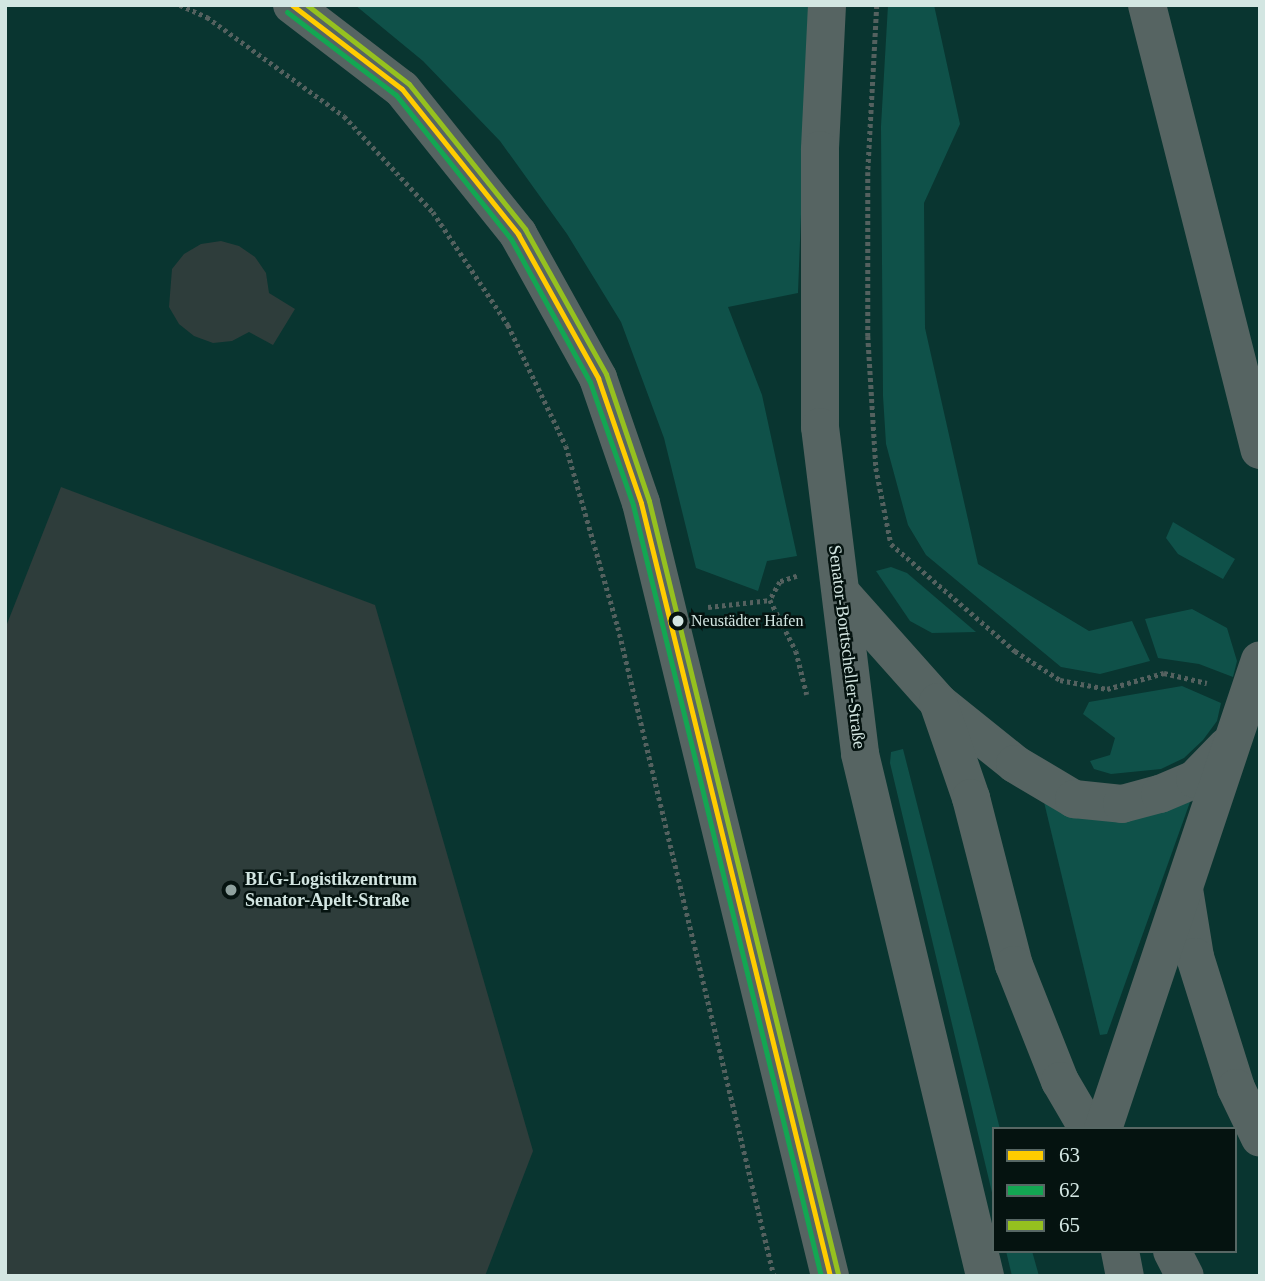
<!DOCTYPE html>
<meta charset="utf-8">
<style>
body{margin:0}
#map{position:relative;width:1265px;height:1281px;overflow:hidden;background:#122522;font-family:"Times New Roman",serif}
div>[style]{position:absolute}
.built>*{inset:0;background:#093530}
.green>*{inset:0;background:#0f5149}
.building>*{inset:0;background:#2e3d3b}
.path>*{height:4.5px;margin-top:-2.25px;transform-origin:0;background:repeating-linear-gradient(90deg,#54615f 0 3.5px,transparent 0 7px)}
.minor>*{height:38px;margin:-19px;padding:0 19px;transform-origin:19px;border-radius:19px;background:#566462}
.bus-1>*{height:5px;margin:-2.5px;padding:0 2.5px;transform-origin:2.5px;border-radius:2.5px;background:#fc0}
.bus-2>*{height:5px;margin:-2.5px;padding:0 2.5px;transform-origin:2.5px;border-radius:2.5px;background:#13a652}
.bus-3>*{height:5px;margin:-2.5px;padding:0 2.5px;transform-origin:2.5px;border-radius:2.5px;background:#95c11f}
.dots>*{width:19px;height:19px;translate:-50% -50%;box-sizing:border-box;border:4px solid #051310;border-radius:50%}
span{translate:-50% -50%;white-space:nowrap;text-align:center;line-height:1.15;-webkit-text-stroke:5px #051310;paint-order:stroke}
.bus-label{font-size:16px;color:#d3e6e2}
.left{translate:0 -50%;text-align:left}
.street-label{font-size:18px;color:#d3e6e2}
.poi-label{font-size:18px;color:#d3e6e2;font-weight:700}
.frame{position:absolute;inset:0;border:7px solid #d3e6e2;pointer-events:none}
.legend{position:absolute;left:992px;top:1127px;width:245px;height:126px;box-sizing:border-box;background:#051310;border:2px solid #576764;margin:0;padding:9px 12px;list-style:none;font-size:21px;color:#d3e6e2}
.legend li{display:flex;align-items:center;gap:14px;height:35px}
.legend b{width:35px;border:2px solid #576764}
</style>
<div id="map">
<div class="built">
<i style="clip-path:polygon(evenodd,5px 5px,1260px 5px,1260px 1276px,5px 1276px,5px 5px,994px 1129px,1235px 1129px,1235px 1251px,994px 1251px,994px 1129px)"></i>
</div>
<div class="green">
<i style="clip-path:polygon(355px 5px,809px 5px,798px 293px,728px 307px,762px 395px,797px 556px,767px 561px,758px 591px,696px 568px,664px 438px,621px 322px,567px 234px,500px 141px,423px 61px)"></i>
<i style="clip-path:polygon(888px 5px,934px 5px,960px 124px,924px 203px,925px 328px,978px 564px,1089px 631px,1132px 621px,1150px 661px,1100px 674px,1061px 667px,926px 555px,908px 525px,886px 444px,883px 396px,881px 126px)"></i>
<i style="clip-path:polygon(1173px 522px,1235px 559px,1223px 579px,1178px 554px,1166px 538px)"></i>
<i style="clip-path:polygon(891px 567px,907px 573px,976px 632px,932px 633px,910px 621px,876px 571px)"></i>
<i style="clip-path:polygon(1192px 609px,1227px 628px,1237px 661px,1233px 677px,1199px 664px,1158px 658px,1145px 619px)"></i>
<i style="clip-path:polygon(1182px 686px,1221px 703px,1217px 721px,1203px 740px,1184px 758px,1161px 769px,1111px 774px,1094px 769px,1090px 761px,1110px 755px,1115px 738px,1083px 714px,1089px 702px)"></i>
<i style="clip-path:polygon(903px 749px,1000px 1129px,994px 1129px,994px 1201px,890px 763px,891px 752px)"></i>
<i style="clip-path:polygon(1044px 802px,1190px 802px,1107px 1034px,1100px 1035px)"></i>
<i style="clip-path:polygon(1006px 1251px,1032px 1251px,1039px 1276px,1012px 1276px)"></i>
</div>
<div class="building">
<i style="clip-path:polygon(221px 241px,239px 246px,255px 257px,266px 273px,269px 293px,295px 309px,273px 345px,249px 332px,232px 341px,213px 343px,194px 336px,179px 324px,169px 307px,172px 269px,184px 254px,201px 244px)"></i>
<i style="clip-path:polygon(61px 487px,375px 605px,533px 1151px,485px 1276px,5px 1276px,5px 629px)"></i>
</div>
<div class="path">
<i style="left:180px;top:5px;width:30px;rotate:24deg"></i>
<i style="left:207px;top:17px;width:169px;rotate:35.9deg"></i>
<i style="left:344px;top:116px;width:131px;rotate:47.2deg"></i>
<i style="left:433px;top:212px;width:136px;rotate:56.4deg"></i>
<i style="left:508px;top:325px;width:134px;rotate:64.4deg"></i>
<i style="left:566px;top:446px;width:188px;rotate:74deg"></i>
<i style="left:618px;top:627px;width:667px;rotate:76.48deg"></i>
<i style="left:877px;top:5px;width:167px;rotate:93.1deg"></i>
<i style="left:868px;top:172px;width:164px;rotate:90deg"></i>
<i style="left:868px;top:336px;width:132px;rotate:86.5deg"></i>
<i style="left:876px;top:468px;width:77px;rotate:78.8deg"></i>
<i style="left:891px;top:544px;width:164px;rotate:40.8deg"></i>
<i style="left:1015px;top:651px;width:54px;rotate:32.8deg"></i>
<i style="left:1060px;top:680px;width:48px;rotate:10.8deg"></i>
<i style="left:1107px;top:689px;width:59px;rotate:-15.7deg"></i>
<i style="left:1164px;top:673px;width:44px;rotate:13.1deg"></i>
<i style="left:797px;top:576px;width:18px;rotate:161deg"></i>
<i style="left:780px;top:582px;width:21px;rotate:119deg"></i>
<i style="left:770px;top:600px;width:57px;rotate:63deg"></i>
<i style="left:796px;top:651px;width:45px;rotate:76deg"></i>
<i style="left:708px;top:607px;width:62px;rotate:-6.4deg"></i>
</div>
<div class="minor">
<i style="left:292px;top:5px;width:138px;rotate:37.4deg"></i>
<i style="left:402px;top:89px;width:186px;rotate:51.3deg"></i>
<i style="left:518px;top:234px;width:165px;rotate:60.9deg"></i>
<i style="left:598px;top:378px;width:132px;rotate:71deg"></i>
<i style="left:641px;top:503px;width:796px;rotate:76.26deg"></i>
<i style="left:827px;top:5px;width:145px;rotate:92.8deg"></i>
<i style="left:820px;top:150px;width:277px;rotate:90deg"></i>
<i style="left:820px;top:427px;width:329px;rotate:83deg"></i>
<i style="left:860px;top:754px;width:537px;rotate:76.53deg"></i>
<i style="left:1147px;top:5px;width:459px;rotate:75.8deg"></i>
<i style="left:841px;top:593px;width:146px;rotate:48.3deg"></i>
<i style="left:938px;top:702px;width:99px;rotate:38.8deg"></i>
<i style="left:1015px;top:764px;width:69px;rotate:30.7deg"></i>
<i style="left:1074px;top:799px;width:48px;rotate:5.9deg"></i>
<i style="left:1122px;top:804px;width:39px;rotate:-15deg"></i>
<i style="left:1160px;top:794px;width:38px;rotate:-23deg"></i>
<i style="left:1195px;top:779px;width:45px;rotate:-45.9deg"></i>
<i style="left:938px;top:702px;width:102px;rotate:71deg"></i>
<i style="left:971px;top:798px;width:172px;rotate:75.6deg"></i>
<i style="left:1014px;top:965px;width:125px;rotate:68.4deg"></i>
<i style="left:1060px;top:1081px;width:56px;rotate:59.7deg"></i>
<i style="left:1184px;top:889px;width:69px;rotate:80.8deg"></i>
<i style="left:1195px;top:957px;width:137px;rotate:72.6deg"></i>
<i style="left:1236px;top:1088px;width:55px;rotate:64.4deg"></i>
<i style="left:1103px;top:1129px;width:494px;rotate:-71.5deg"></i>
<i style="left:1120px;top:1251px;width:25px;rotate:79deg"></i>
<i style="left:1172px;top:1251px;width:28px;rotate:63deg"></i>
</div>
<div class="bus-1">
<i style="left:292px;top:5px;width:138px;rotate:37.4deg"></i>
<i style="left:402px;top:89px;width:186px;rotate:51.3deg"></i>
<i style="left:518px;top:234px;width:165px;rotate:60.9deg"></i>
<i style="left:598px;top:378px;width:132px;rotate:71deg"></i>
<i style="left:641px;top:503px;width:796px;rotate:76.26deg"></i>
</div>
<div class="bus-2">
<i style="left:287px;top:12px;width:137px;rotate:37.3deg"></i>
<i style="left:396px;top:95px;width:184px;rotate:51.4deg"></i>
<i style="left:511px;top:239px;width:163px;rotate:61.1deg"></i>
<i style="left:590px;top:382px;width:130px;rotate:70.7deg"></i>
<i style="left:633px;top:505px;width:794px;rotate:76.3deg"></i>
</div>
<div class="bus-3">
<i style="left:307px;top:5px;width:129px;rotate:37.8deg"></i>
<i style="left:409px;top:84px;width:186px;rotate:51.3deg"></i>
<i style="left:525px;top:229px;width:166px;rotate:60.8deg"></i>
<i style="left:606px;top:374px;width:134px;rotate:71.3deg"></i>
<i style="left:649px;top:501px;width:796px;rotate:76.26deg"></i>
</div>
<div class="dots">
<i style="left:678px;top:621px;background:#d3e6e2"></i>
<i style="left:231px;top:890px;background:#8fa29f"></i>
</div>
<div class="bus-label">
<span class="left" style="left:691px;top:621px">Neustädter Hafen</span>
</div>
<div class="street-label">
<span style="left:847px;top:647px;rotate:83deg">Senator-Borttscheller-Straße</span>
</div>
<div class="poi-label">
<span class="left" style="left:245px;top:890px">BLG-Logistikzentrum<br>Senator-Apelt-Straße</span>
</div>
<div class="frame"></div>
<ul class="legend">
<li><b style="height:9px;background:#fc0"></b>63</li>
<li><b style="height:9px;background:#13a652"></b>62</li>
<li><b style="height:9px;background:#95c11f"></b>65</li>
</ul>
</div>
